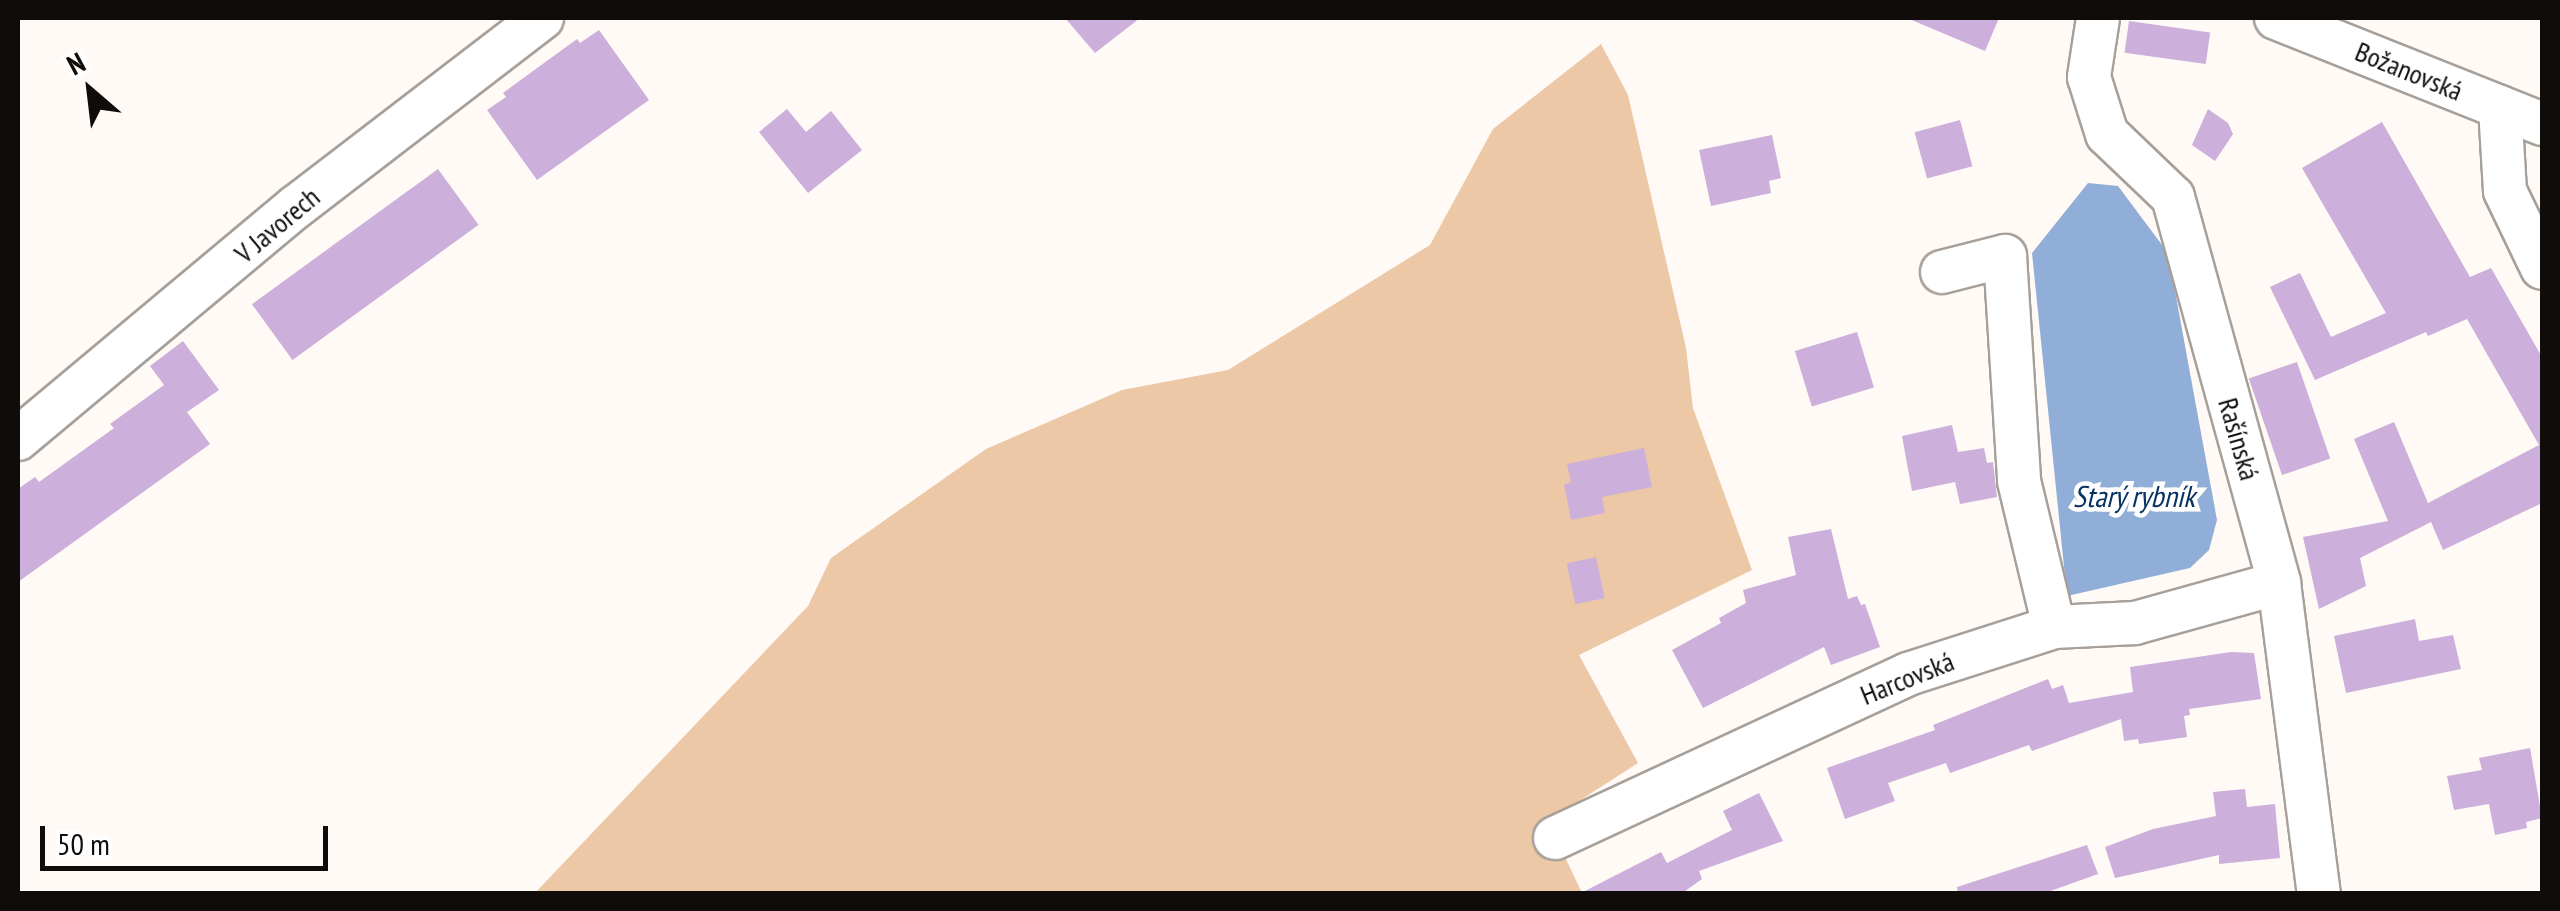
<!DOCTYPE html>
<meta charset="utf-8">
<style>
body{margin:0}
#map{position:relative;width:2560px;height:911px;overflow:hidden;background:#fffaf6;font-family:"PT Sans Narrow",sans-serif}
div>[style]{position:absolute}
.green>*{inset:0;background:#edc8a6}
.water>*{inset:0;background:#90aed7}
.building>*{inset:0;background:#ccafda;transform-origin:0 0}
.roads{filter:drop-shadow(2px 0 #a7a09a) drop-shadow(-2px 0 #a7a09a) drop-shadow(0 2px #a7a09a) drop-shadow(0 -2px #a7a09a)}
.minor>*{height:42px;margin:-21px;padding:0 21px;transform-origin:21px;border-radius:21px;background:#fff}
span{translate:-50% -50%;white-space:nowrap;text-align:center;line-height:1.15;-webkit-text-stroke:9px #fff;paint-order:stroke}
.street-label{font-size:28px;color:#0f0c0a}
.water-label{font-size:30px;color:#073263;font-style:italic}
.frame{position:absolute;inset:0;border:20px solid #0f0c0a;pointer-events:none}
.north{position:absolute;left:40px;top:40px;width:100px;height:100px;-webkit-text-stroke:8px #fff;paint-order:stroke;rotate:332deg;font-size:28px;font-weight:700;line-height:40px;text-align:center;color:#0f0c0a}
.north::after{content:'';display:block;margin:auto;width:35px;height:45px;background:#0f0c0a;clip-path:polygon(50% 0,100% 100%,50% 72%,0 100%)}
.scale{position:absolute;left:40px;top:826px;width:288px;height:45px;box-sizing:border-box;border:5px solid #0f0c0a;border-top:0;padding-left:12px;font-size:30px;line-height:35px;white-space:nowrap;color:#0f0c0a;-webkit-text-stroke:8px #fff;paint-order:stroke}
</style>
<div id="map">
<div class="green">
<i style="clip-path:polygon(1601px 44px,1628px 95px,1686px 348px,1693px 408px,1752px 570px,1579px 655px,1638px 763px,1548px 821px,1582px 893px,534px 894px,808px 606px,831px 558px,986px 449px,1122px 390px,1228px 370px,1430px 245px,1493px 129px)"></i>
</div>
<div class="water">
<i style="clip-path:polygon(2088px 183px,2118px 186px,2168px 253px,2217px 520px,2209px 550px,2190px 568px,2067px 596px,2032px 253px)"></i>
</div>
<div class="building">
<i style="clip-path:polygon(1065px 18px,1140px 18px,1095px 53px)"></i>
<i style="clip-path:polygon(1907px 18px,1999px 18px,1985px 51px)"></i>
<i style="left:2129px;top:21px;width:82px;height:32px;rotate:8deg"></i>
<i style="clip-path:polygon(599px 30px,649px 100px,537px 180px,487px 110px,506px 97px,503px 93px,577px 39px,580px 43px)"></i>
<i style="clip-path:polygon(787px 109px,806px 132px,831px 111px,862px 150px,808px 193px,759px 132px)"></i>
<i style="clip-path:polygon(2208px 109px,2228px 123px,2233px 134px,2215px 161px,2192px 145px)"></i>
<i style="left:1960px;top:120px;width:48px;height:47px;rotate:75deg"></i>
<i style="clip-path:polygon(2382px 122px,2470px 277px,2491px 268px,2542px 357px,2542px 503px,2443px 550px,2431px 522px,2360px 558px,2366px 586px,2319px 609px,2303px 537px,2388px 521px,2354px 439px,2394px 422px,2428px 503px,2539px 445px,2467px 319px,2428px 336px,2426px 332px,2315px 380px,2270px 287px,2300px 273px,2331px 337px,2386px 313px,2302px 168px)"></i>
<i style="clip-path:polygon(1772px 135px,1781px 178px,1769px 181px,1771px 193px,1711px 206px,1699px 150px)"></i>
<i style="left:438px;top:169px;width:69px;height:230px;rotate:54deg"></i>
<i style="left:1857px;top:332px;width:58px;height:65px;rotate:73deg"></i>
<i style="clip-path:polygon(183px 341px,219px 390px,187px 412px,210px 444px,18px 582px,18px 489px,35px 477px,39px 482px,114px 428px,110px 424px,164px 385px,150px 366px)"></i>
<i style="left:2297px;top:362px;width:102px;height:51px;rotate:71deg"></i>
<i style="clip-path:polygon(1952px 425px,1958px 452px,1984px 448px,1987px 463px,1993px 462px,1997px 497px,1960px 504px,1955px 482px,1912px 491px,1902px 436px)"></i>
<i style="clip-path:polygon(1644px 448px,1652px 487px,1602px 497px,1605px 513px,1571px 520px,1564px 484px,1571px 483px,1567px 464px)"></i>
<i style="clip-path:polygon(1831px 529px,1848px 599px,1857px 596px,1861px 605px,1865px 604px,1880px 647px,1831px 665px,1824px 647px,1703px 708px,1672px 650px,1721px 623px,1719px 618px,1746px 603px,1743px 590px,1796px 575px,1788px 537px)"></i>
<i style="left:1596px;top:557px;width:42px;height:30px;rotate:78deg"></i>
<i style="clip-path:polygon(2415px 619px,2419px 641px,2453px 635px,2461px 669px,2346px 693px,2334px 636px)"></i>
<i style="clip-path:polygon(2231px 652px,2254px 653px,2261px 699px,2189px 709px,2190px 715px,2184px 716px,2187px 737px,2139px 744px,2138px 739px,2124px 741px,2121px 719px,2032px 751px,2029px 745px,1950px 773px,1946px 763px,1888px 783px,1895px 801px,1845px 819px,1827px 768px,1935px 730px,1933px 725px,2048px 679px,2052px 689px,2063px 685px,2069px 703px,2133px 692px,2130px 667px)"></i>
<i style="clip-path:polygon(2530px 748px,2542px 818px,2526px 822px,2527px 828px,2495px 835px,2489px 804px,2454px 810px,2447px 776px,2482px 770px,2479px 758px)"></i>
<i style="clip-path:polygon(2245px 789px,2247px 807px,2275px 804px,2280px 858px,2219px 864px,2219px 855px,2115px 878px,2105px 847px,2153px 829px,2216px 816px,2213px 792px)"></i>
<i style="clip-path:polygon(1759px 793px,1783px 841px,1699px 871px,1702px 879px,1681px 894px,1579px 894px,1661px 852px,1667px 863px,1732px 830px,1723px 811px)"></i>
<i style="clip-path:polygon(2087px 845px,2098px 874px,2042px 894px,1958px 894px,1957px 887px)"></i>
</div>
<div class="roads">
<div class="minor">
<i style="left:2098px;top:18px;width:60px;rotate:98.7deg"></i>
<i style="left:2089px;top:77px;width:60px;rotate:72.5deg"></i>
<i style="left:2107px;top:134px;width:91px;rotate:43.7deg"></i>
<i style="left:2173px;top:197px;width:400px;rotate:74.6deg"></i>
<i style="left:2279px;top:583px;width:314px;rotate:82.7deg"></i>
<i style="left:2276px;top:18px;width:286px;rotate:21.7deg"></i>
<i style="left:2500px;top:107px;width:84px;rotate:86.6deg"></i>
<i style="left:2505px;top:191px;width:85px;rotate:64.3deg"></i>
<i style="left:1942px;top:272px;width:65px;rotate:-14.3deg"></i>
<i style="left:2005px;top:256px;width:225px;rotate:86.4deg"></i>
<i style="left:2019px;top:481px;width:150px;rotate:76.5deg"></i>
<i style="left:18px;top:439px;width:363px;rotate:-39.9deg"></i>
<i style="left:297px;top:206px;width:309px;rotate:-37.5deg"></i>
<i style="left:1555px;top:838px;width:389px;rotate:-24.9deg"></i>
<i style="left:1908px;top:674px;width:153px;rotate:-17.8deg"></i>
<i style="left:2054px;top:627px;width:81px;rotate:-2.8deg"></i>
<i style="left:2135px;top:623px;width:149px;rotate:-15.5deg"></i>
</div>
</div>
<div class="street-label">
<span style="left:2409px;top:71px;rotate:22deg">Božanovská</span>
<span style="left:277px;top:225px;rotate:-40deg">V Javorech</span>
<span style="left:2239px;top:439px;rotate:74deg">Rašínská</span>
<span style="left:1907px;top:678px;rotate:-22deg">Harcovská</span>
</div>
<div class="water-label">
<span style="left:2134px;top:496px">Starý rybník</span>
</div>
<div class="frame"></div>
<div class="north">N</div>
<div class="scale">50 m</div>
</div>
